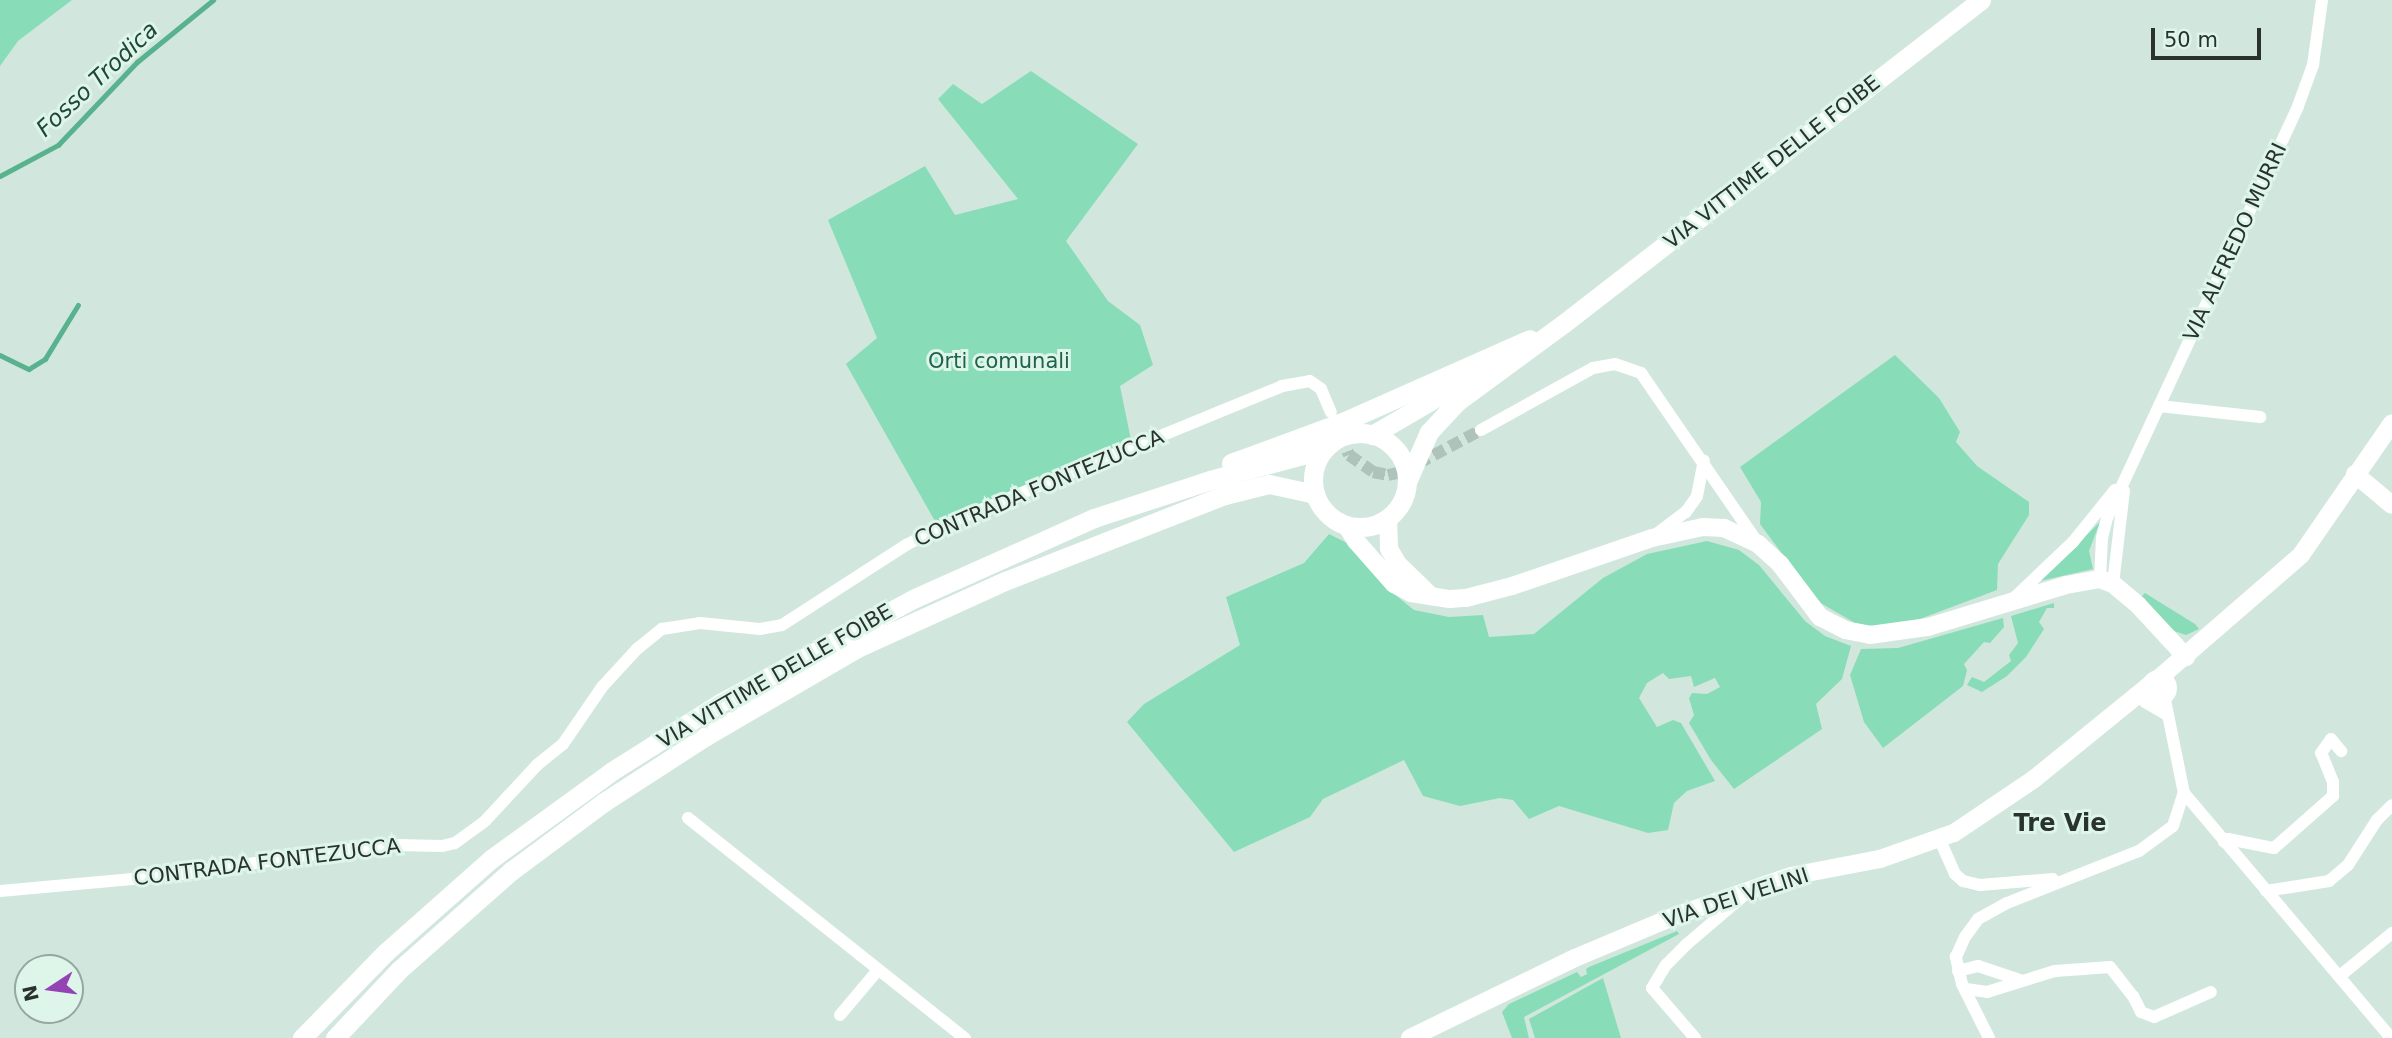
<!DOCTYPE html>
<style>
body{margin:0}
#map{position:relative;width:2392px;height:1038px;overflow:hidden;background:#d1e7dd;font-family:"DejaVu Sans",sans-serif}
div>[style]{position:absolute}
.green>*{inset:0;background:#88ddb8}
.stream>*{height:4.5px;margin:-2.25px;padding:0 2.25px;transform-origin:2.25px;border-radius:2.25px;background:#59b28e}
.street-tunnel>*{height:12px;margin-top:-6px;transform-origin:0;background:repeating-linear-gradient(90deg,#b0c3ba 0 12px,transparent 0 18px)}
.street>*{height:12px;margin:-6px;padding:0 6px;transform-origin:6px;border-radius:6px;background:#fff}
.secondary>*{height:18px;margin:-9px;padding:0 9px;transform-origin:9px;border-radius:9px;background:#fff}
.secondary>.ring{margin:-9px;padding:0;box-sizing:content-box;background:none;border:18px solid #fff;border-radius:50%}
.primary>*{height:19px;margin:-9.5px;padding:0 9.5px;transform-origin:9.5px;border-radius:9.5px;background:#fff}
.primary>.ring{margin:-9.5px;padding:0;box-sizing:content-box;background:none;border:19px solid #fff;border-radius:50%}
span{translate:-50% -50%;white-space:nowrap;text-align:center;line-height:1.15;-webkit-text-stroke:6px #def5ea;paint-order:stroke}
.street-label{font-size:21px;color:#2a322e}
.park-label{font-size:21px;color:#20634a}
.water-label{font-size:23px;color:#1f4636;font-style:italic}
.quarter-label{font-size:24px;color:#2a322e;font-weight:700}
.north{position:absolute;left:14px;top:954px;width:70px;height:70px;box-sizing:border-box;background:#def5ea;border:2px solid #96a79f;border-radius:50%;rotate:257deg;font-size:19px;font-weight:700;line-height:28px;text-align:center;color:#2a322e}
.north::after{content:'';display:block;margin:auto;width:24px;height:32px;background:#9343b3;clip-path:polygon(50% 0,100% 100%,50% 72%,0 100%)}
.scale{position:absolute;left:2151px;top:28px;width:110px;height:32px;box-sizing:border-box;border:4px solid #2a322e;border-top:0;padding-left:9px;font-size:21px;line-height:24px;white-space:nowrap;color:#2a322e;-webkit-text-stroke:5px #def5ea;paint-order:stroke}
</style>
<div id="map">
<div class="green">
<i style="clip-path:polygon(0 0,72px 0,18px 41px,0 66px)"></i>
<i style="clip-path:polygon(1031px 71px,1138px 144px,1066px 241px,1108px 301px,1140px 325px,1153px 365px,1120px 386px,1131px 440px,936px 523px,846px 364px,877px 338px,828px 220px,925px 166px,955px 215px,1018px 199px,938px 99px,953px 84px,982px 104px)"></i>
<i style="clip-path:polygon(1895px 355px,1939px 398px,1960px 432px,1956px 442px,1977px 466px,2029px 502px,2029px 515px,1998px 564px,1997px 590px,1912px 622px,1878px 627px,1855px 623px,1817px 601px,1760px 524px,1761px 502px,1740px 467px)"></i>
<i style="clip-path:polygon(2100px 522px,2089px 551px,2093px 569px,2040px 581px)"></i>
<i style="clip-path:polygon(1329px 534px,1347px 543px,1383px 585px,1414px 610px,1449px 617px,1483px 615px,1489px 637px,1534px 634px,1603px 578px,1647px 554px,1707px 541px,1739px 550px,1759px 565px,1805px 621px,1825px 636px,1851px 646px,1842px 679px,1816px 704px,1822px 729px,1734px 789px,1711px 760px,1689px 723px,1694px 715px,1689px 698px,1692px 693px,1707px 694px,1720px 687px,1715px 678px,1694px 687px,1691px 676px,1669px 679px,1663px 673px,1647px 683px,1639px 698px,1657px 727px,1673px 720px,1681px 723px,1715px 781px,1687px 791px,1674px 803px,1668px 830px,1648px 833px,1559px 806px,1529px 819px,1513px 800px,1500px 798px,1460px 806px,1423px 796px,1404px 760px,1323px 799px,1310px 817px,1234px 852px,1127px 722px,1144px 704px,1240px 645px,1226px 597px,1304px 563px)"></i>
<i style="clip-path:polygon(2145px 593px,2195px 624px,2199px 629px,2186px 635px,2174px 631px,2140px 598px)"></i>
<i style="clip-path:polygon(2054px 603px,2054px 608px,2047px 608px,2039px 622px,2044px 629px,2026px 657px,2007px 676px,1982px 692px,1967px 685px,1972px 677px,1984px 682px,2011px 661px,2009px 655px,2018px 643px,2011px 616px)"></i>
<i style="clip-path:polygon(2003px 618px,2004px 627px,1990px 643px,1984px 642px,1964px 664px,1967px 670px,1963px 686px,1883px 748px,1864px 722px,1850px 675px,1861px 649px,1898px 648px)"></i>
<i style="clip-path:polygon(1677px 931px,1679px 934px,1524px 1017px,1529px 1038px,1512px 1038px,1502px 1012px,1509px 1004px,1577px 972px,1581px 977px,1587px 974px,1586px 969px,1589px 967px)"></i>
<i style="clip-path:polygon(1603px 978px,1621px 1038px,1535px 1038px,1529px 1019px)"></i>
</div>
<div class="stream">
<i style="left:0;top:176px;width:66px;rotate:-28.1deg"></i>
<i style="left:58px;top:145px;width:115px;rotate:-46.4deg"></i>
<i style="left:137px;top:62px;width:98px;rotate:-39.2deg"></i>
<i style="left:0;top:355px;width:32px;rotate:26deg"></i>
<i style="left:29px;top:369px;width:19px;rotate:-32deg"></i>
<i style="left:45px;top:359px;width:63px;rotate:-58.6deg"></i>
</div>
<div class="street-tunnel">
<i style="left:1334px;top:418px;width:40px;rotate:68deg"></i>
<i style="left:1349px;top:455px;width:29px;rotate:35deg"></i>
<i style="left:1373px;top:472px;width:15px;rotate:11deg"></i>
<i style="left:1388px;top:475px;width:14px;rotate:-12deg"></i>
<i style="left:1402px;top:472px;width:89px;rotate:-28deg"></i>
</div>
<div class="street">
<i style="left:2159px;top:406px;width:102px;rotate:6.2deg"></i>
<i style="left:1481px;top:430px;width:128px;rotate:-29deg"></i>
<i style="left:1593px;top:368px;width:22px;rotate:-10deg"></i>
<i style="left:1615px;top:364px;width:28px;rotate:19deg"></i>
<i style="left:1641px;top:373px;width:206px;rotate:55.5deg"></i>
<i style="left:1655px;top:535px;width:39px;rotate:-37deg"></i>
<i style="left:1686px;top:512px;width:19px;rotate:-55deg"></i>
<i style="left:1697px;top:496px;width:36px;rotate:-79deg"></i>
<i style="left:2100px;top:579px;width:41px;rotate:-87.2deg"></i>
<i style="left:2102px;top:538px;width:21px;rotate:-76deg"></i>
<i style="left:2107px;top:518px;width:454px;rotate:-65.1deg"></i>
<i style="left:2298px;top:106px;width:44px;rotate:-69.9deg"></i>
<i style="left:2313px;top:65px;width:66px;rotate:-82.1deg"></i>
<i style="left:2113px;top:584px;width:94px;rotate:-83.3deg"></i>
<i style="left:2015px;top:597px;width:80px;rotate:-43.5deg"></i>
<i style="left:2073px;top:542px;width:67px;rotate:-51.1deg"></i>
<i style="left:2164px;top:695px;width:100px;rotate:78.5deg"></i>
<i style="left:2184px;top:793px;width:321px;rotate:49.8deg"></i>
<i style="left:2145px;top:702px;width:24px;rotate:30deg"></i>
<i style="left:688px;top:818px;width:354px;rotate:38.5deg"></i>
<i style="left:1939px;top:838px;width:39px;rotate:66deg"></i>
<i style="left:1955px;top:874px;width:11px;rotate:41deg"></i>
<i style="left:1963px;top:881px;width:17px;rotate:13deg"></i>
<i style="left:1980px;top:885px;width:73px;rotate:-4.7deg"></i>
<i style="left:2224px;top:842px;width:5px;rotate:-37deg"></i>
<i style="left:2228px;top:839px;width:47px;rotate:11.1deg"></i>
<i style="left:2274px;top:848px;width:79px;rotate:-41.4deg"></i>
<i style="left:2333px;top:796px;width:14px;rotate:-90deg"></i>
<i style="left:2333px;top:782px;width:31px;rotate:-112deg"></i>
<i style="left:2321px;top:753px;width:17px;rotate:-54deg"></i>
<i style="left:2331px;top:739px;width:16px;rotate:50deg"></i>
<i style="left:0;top:891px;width:177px;rotate:-5.2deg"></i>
<i style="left:176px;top:875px;width:167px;rotate:-8.6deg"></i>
<i style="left:341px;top:850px;width:56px;rotate:-5.1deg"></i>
<i style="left:397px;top:845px;width:45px;rotate:1.3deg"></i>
<i style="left:442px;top:846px;width:13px;rotate:-13deg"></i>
<i style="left:455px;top:843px;width:37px;rotate:-36deg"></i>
<i style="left:485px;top:821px;width:76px;rotate:-47.1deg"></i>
<i style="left:537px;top:765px;width:33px;rotate:-39deg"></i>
<i style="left:563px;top:744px;width:69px;rotate:-55.6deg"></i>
<i style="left:602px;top:687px;width:52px;rotate:-47.4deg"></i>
<i style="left:637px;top:649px;width:32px;rotate:-39deg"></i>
<i style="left:662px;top:629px;width:38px;rotate:-9deg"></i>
<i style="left:700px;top:623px;width:60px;rotate:5.7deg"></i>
<i style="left:760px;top:629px;width:22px;rotate:-10deg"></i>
<i style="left:782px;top:625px;width:148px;rotate:-32.8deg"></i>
<i style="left:906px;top:545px;width:51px;rotate:-27.1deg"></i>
<i style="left:951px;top:522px;width:358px;rotate:-22.3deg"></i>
<i style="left:1282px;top:386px;width:28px;rotate:-10deg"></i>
<i style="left:1310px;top:381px;width:14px;rotate:36deg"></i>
<i style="left:1321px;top:389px;width:25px;rotate:67deg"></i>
<i style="left:2266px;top:891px;width:64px;rotate:-9deg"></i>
<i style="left:2329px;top:881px;width:25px;rotate:-40deg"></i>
<i style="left:2348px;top:865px;width:54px;rotate:-57.2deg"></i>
<i style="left:2377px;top:820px;width:21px;rotate:-45deg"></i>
<i style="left:1958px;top:971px;width:21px;rotate:-14deg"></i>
<i style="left:1978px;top:966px;width:44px;rotate:18.4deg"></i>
<i style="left:2341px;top:975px;width:66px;rotate:-39.5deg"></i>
<i style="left:1966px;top:989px;width:21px;rotate:8deg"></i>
<i style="left:1987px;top:992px;width:71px;rotate:-17.2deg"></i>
<i style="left:2055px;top:971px;width:55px;rotate:-4.2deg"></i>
<i style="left:2110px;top:967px;width:37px;rotate:52deg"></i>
<i style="left:2133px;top:996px;width:18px;rotate:63deg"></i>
<i style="left:2141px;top:1012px;width:14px;rotate:21deg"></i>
<i style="left:2154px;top:1017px;width:62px;rotate:-23.7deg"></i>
<i style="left:840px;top:1015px;width:59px;rotate:-49.8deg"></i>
<i style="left:1695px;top:1038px;width:66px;rotate:-130.7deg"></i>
<i style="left:1652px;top:988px;width:27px;rotate:-59deg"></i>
<i style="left:1666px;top:965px;width:30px;rotate:-45deg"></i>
<i style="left:1687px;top:944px;width:72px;rotate:-40.5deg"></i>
<i style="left:1989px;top:1038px;width:60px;rotate:-116.6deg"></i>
<i style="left:1962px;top:984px;width:28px;rotate:-103deg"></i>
<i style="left:1956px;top:957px;width:22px;rotate:-66deg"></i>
<i style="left:1965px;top:937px;width:22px;rotate:-54deg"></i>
<i style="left:1978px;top:919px;width:33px;rotate:-29deg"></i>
<i style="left:2007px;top:903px;width:142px;rotate:-21.5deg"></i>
<i style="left:2139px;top:851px;width:42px;rotate:-36.3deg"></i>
<i style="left:2173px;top:826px;width:35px;rotate:-72deg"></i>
</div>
<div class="secondary">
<i style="left:2355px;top:474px;width:48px;rotate:40deg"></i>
<i style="left:1388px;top:518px;width:31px;rotate:88deg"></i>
<i style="left:1389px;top:549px;width:17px;rotate:59deg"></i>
<i style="left:1398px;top:564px;width:43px;rotate:44.1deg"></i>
<i style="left:1346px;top:525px;width:19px;rotate:58deg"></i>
<i style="left:1356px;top:541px;width:57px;rotate:48.5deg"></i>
<i style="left:1394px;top:584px;width:19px;rotate:28deg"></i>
<i style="left:1411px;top:593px;width:39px;rotate:9deg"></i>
<i style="left:1450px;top:599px;width:16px;rotate:-4deg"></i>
<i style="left:1466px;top:598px;width:48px;rotate:-14.6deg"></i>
<i style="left:1512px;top:586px;width:148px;rotate:-18.9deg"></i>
<i style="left:1652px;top:538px;width:52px;rotate:-12.2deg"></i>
<i style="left:1703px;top:527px;width:21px;rotate:3deg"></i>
<i style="left:1724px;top:528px;width:38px;rotate:25deg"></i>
<i style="left:1758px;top:544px;width:30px;rotate:42deg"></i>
<i style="left:1780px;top:564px;width:66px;rotate:53deg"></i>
<i style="left:1820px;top:617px;width:28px;rotate:27deg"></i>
<i style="left:1845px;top:630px;width:25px;rotate:11deg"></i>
<i style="left:1870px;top:635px;width:59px;rotate:-7.9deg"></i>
<i style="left:1928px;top:627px;width:144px;rotate:-16.9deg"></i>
<i style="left:2066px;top:585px;width:35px;rotate:-10deg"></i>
<i style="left:2100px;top:579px;width:14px;rotate:21deg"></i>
<i style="left:2113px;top:584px;width:33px;rotate:40deg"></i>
<i style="left:2138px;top:605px;width:71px;rotate:47.3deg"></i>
<i class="ring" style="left:2150px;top:679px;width:0;height:0"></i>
<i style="left:2158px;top:679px;width:189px;rotate:-40.9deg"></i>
<i style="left:2301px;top:555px;width:160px;rotate:-55.4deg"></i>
<i style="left:1410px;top:1038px;width:183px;rotate:-25.9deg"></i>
<i style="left:1575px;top:958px;width:108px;rotate:-22.8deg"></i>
<i style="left:1675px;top:916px;width:123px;rotate:-19deg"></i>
<i style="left:1791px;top:876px;width:91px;rotate:-10.8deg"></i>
<i style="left:1880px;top:859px;width:78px;rotate:-19.4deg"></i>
<i style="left:1954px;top:833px;width:97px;rotate:-34deg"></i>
<i style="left:2034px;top:779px;width:151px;rotate:-39.1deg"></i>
</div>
<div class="primary">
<i class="ring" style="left:1313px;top:433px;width:75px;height:75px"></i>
<i style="left:1372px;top:435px;width:121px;rotate:-30.2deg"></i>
<i style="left:1231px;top:463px;width:121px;rotate:-20.2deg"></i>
<i style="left:1345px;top:421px;width:202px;rotate:-23.9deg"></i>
<i style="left:1407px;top:482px;width:55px;rotate:-66.3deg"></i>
<i style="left:1429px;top:432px;width:42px;rotate:-46.9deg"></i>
<i style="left:1458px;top:401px;width:130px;rotate:-36.3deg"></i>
<i style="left:1563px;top:324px;width:529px;rotate:-37.78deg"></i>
<i style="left:302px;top:1038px;width:120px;rotate:-45.7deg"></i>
<i style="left:386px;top:952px;width:140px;rotate:-41.5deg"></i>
<i style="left:491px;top:859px;width:150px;rotate:-36deg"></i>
<i style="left:612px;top:771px;width:128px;rotate:-32.2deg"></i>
<i style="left:720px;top:703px;width:221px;rotate:-28.3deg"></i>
<i style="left:915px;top:598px;width:196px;rotate:-24.1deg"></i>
<i style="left:1094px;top:518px;width:122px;rotate:-18.1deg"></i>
<i style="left:1210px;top:480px;width:119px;rotate:-15.1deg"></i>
<i style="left:335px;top:1038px;width:93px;rotate:-46.7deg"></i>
<i style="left:399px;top:970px;width:149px;rotate:-41.5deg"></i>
<i style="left:511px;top:871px;width:116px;rotate:-36.6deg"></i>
<i style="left:604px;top:802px;width:121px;rotate:-32.9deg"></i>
<i style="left:706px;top:736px;width:175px;rotate:-30.2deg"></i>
<i style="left:857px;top:648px;width:162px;rotate:-24.4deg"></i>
<i style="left:1005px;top:581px;width:236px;rotate:-21.4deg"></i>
<i style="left:1225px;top:495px;width:45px;rotate:-14deg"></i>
<i style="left:1269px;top:484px;width:47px;rotate:12.3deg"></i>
</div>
<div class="street-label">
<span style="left:1772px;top:162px;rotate:-38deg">VIA VITTIME DELLE FOIBE</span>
<span style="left:2235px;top:242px;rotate:-65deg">VIA ALFREDO MURRI</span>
<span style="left:1039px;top:488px;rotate:-23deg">CONTRADA FONTEZUCCA</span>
<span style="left:775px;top:676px;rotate:-30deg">VIA VITTIME DELLE FOIBE</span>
<span style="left:267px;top:862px;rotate:-7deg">CONTRADA FONTEZUCCA</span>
<span style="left:1736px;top:898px;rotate:-18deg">VIA DEI VELINI</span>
</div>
<div class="park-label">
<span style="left:999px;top:361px">Orti comunali</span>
</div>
<div class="water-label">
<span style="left:97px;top:79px;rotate:-43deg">Fosso Trodica</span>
</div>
<div class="quarter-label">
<span style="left:2060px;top:824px">Tre Vie</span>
</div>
<div class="north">N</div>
<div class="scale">50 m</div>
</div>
